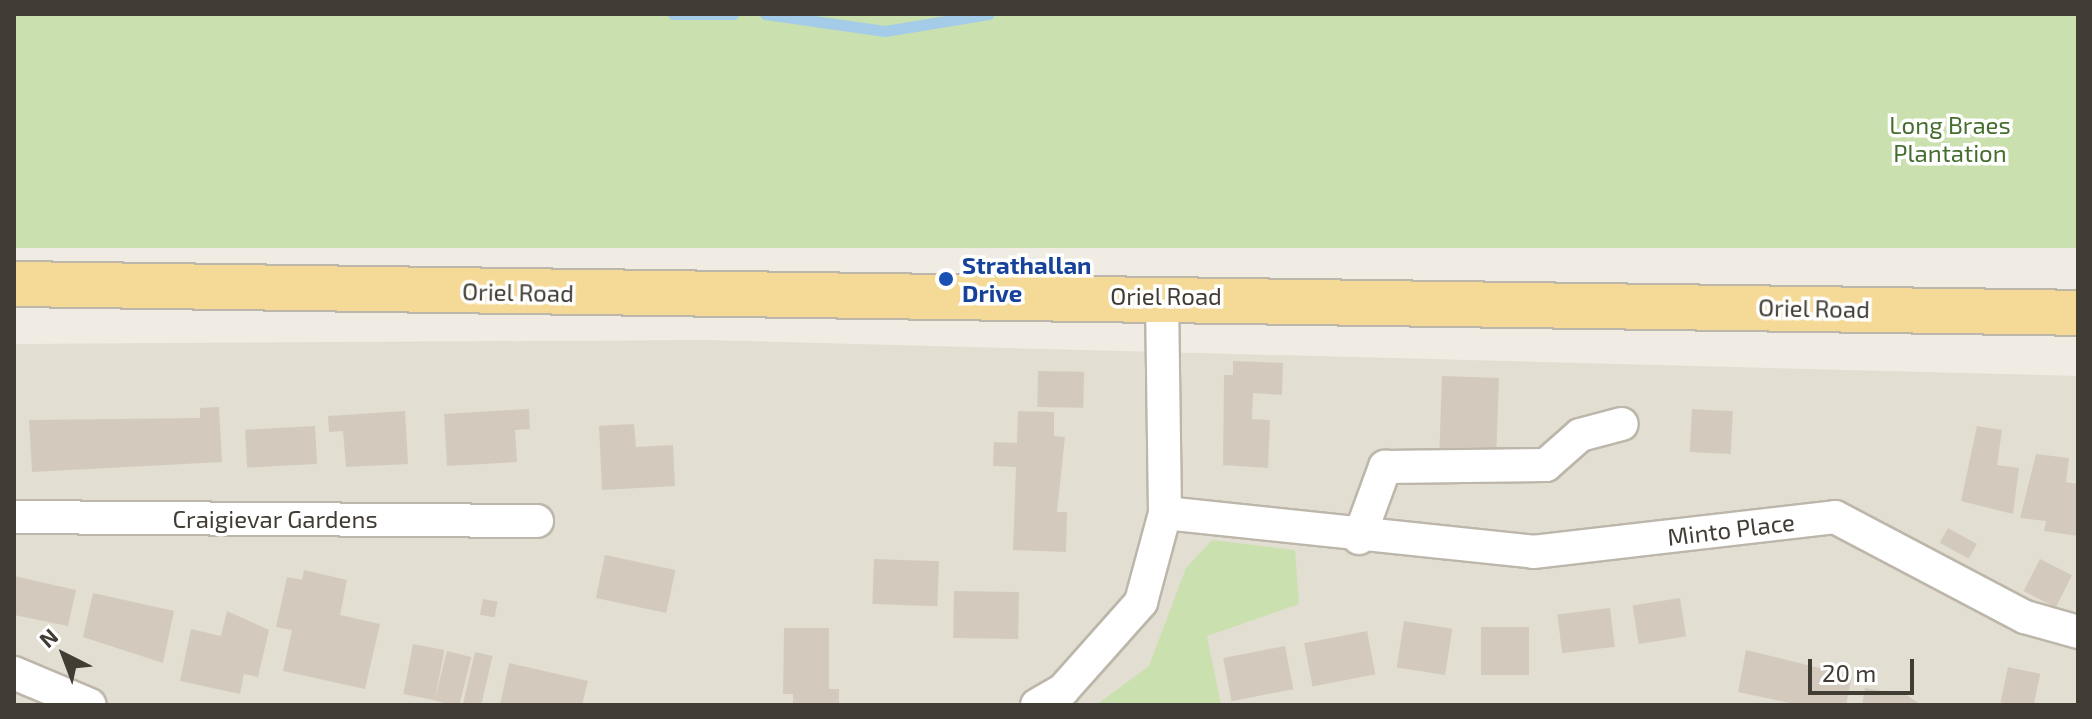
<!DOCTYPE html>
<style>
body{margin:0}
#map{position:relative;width:2092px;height:719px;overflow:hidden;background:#f0ece3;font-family:"Exo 2",sans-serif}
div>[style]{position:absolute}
.residential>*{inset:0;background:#e3ded2}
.green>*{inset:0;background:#cae1af;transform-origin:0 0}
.stream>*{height:11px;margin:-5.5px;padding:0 5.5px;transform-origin:5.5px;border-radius:5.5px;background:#a4cce8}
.building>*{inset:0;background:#d3cabd;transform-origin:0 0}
.roads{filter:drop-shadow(2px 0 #bdb6aa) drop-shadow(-2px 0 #bdb6aa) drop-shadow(0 2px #bdb6aa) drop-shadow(0 -2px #bdb6aa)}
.minor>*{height:32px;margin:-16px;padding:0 16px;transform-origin:16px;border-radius:16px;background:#fff}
.primary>*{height:44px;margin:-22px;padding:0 22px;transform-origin:22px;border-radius:22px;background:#f5da97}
.dots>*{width:22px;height:22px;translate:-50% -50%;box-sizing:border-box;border:4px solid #fff;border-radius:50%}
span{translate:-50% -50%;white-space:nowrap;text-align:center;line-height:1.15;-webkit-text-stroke:7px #fff;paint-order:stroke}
.park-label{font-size:24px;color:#456d2d}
.transit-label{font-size:24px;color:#164399;font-weight:700}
.left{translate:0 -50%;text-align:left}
.street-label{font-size:24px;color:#413c34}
.frame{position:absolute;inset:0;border:16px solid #413c34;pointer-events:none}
.north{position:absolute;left:24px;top:615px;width:80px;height:80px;-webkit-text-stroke:6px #fff;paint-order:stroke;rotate:318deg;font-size:22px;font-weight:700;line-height:32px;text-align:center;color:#413c34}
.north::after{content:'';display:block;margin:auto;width:28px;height:36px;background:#413c34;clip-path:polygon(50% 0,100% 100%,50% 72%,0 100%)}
.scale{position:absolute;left:1808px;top:659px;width:106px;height:36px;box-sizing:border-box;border:4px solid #413c34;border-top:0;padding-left:10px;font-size:24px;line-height:28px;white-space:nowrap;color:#413c34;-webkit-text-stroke:6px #fff;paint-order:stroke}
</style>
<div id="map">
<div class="residential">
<i style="clip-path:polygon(704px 340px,2078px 376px,2078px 705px,14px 705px,14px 344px)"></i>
</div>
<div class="green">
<i style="left:14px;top:14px;width:2064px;height:234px"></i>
<i style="clip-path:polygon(1212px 540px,1295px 550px,1299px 604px,1207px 636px,1221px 705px,1096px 705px,1149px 666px,1186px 568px)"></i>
</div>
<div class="stream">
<i style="left:673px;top:14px;width:60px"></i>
<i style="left:765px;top:14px;width:121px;rotate:8.1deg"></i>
<i style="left:885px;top:31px;width:105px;rotate:-9.3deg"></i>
</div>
<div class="building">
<i style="clip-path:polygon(1233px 361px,1283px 363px,1282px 395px,1253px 393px,1252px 419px,1270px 420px,1268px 468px,1223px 465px,1224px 375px,1233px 375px)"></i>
<i style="left:1038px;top:371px;width:46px;height:36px;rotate:1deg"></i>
<i style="left:1442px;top:376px;width:57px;height:81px;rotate:2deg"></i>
<i style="clip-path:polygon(219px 407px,222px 462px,32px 472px,29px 420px,200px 418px,200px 408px)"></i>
<i style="clip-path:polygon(529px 409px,530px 429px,515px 430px,517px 462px,447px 466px,444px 414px)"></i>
<i style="left:1692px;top:409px;width:41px;height:43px;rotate:3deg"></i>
<i style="clip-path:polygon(405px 411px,408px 464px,346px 467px,343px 431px,329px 432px,328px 416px)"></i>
<i style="clip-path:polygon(1018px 411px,1054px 412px,1054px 436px,1065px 437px,1057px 512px,1067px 512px,1066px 552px,1013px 550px,1016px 467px,993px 466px,994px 442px,1017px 443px)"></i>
<i style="clip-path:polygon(634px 424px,636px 447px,673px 445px,675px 486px,602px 490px,599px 426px)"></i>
<i style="left:315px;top:426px;width:38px;height:70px;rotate:87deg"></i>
<i style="clip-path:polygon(1977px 426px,2002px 430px,1997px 465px,2019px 468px,2013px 514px,1961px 501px)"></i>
<i style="clip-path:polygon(2036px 454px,2069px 458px,2066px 482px,2078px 484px,2078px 536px,2044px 531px,2046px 521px,2020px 518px)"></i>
<i style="left:1948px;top:528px;width:33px;height:17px;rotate:29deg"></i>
<i style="left:605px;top:555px;width:72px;height:44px;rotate:12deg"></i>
<i style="left:874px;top:559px;width:65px;height:45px;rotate:2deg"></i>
<i style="left:2040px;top:559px;width:36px;height:36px;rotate:27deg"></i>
<i style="clip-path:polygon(304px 570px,347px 580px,340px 615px,380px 624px,365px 689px,283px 671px,292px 630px,276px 627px,287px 577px,302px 580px)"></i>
<i style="clip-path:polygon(14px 576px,76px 590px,68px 626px,14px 615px)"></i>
<i style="left:954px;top:591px;width:65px;height:47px;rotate:1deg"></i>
<i style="clip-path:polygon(93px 593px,174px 611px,163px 663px,83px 637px)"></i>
<i style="left:1680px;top:598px;width:39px;height:48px;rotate:81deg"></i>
<i style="left:483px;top:599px;width:15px;height:16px;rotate:11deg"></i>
<i style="left:1610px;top:608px;width:39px;height:53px;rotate:83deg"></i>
<i style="clip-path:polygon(227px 611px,269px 630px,258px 677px,244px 674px,240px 694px,180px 681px,191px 629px,221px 636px)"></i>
<i style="left:1404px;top:621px;width:49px;height:47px;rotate:9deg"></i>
<i style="left:1529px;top:627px;width:48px;height:48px;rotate:90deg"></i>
<i style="clip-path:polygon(784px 628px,829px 628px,829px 689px,839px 689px,839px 705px,793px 705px,793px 694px,783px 694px)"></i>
<i style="left:1367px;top:631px;width:44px;height:64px;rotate:79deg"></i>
<i style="left:413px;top:644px;width:32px;height:51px;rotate:11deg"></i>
<i style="left:1285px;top:646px;width:44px;height:63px;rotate:79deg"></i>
<i style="clip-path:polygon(1746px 650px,1852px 676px,1846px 705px,1799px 705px,1738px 692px)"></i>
<i style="left:447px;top:651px;width:25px;height:51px;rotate:14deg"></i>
<i style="left:475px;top:652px;width:18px;height:54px;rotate:13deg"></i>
<i style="clip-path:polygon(509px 663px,588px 681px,582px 705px,500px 705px)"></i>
<i style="left:2008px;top:667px;width:33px;height:36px;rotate:12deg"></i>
<i style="clip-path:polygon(1865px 688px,1907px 695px,1921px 705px,1862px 705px)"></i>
</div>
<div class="roads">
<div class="minor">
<i style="left:1165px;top:513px;width:370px;rotate:6deg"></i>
<i style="left:1533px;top:552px;width:304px;rotate:-6.6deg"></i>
<i style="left:1835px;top:517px;width:215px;rotate:27.8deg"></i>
<i style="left:2025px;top:617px;width:55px;rotate:15.8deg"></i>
<i style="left:14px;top:517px;width:523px;rotate:0.44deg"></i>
<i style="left:1359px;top:538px;width:76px;rotate:-69.9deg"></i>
<i style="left:1385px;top:467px;width:161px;rotate:-0.7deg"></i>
<i style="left:1546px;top:465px;width:45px;rotate:-41.4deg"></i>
<i style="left:1580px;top:435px;width:43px;rotate:-14.7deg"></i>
<i style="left:14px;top:673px;width:82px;rotate:22.8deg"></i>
<i style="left:1037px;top:705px;width:30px;rotate:-30deg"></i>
<i style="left:1063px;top:690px;width:118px;rotate:-48.4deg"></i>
<i style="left:1141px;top:602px;width:92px;rotate:-74.9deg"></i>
<i style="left:1165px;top:513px;width:218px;rotate:-90.8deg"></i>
</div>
<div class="primary">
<i style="left:14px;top:284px;width:2064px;rotate:0.8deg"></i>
</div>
</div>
<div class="dots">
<i style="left:946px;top:279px;background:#1a4fb4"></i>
</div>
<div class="park-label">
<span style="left:1950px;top:139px">Long Braes<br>Plantation</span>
</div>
<div class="transit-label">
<span class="left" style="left:962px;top:279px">Strathallan<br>Drive</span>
</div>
<div class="street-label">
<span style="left:518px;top:292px;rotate:1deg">Oriel Road</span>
<span style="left:1166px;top:296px">Oriel Road</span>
<span style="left:1814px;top:308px;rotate:1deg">Oriel Road</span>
<span style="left:275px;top:519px">Craigievar Gardens</span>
<span style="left:1731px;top:529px;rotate:-7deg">Minto Place</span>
</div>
<div class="frame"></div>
<div class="north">N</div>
<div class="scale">20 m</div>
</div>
